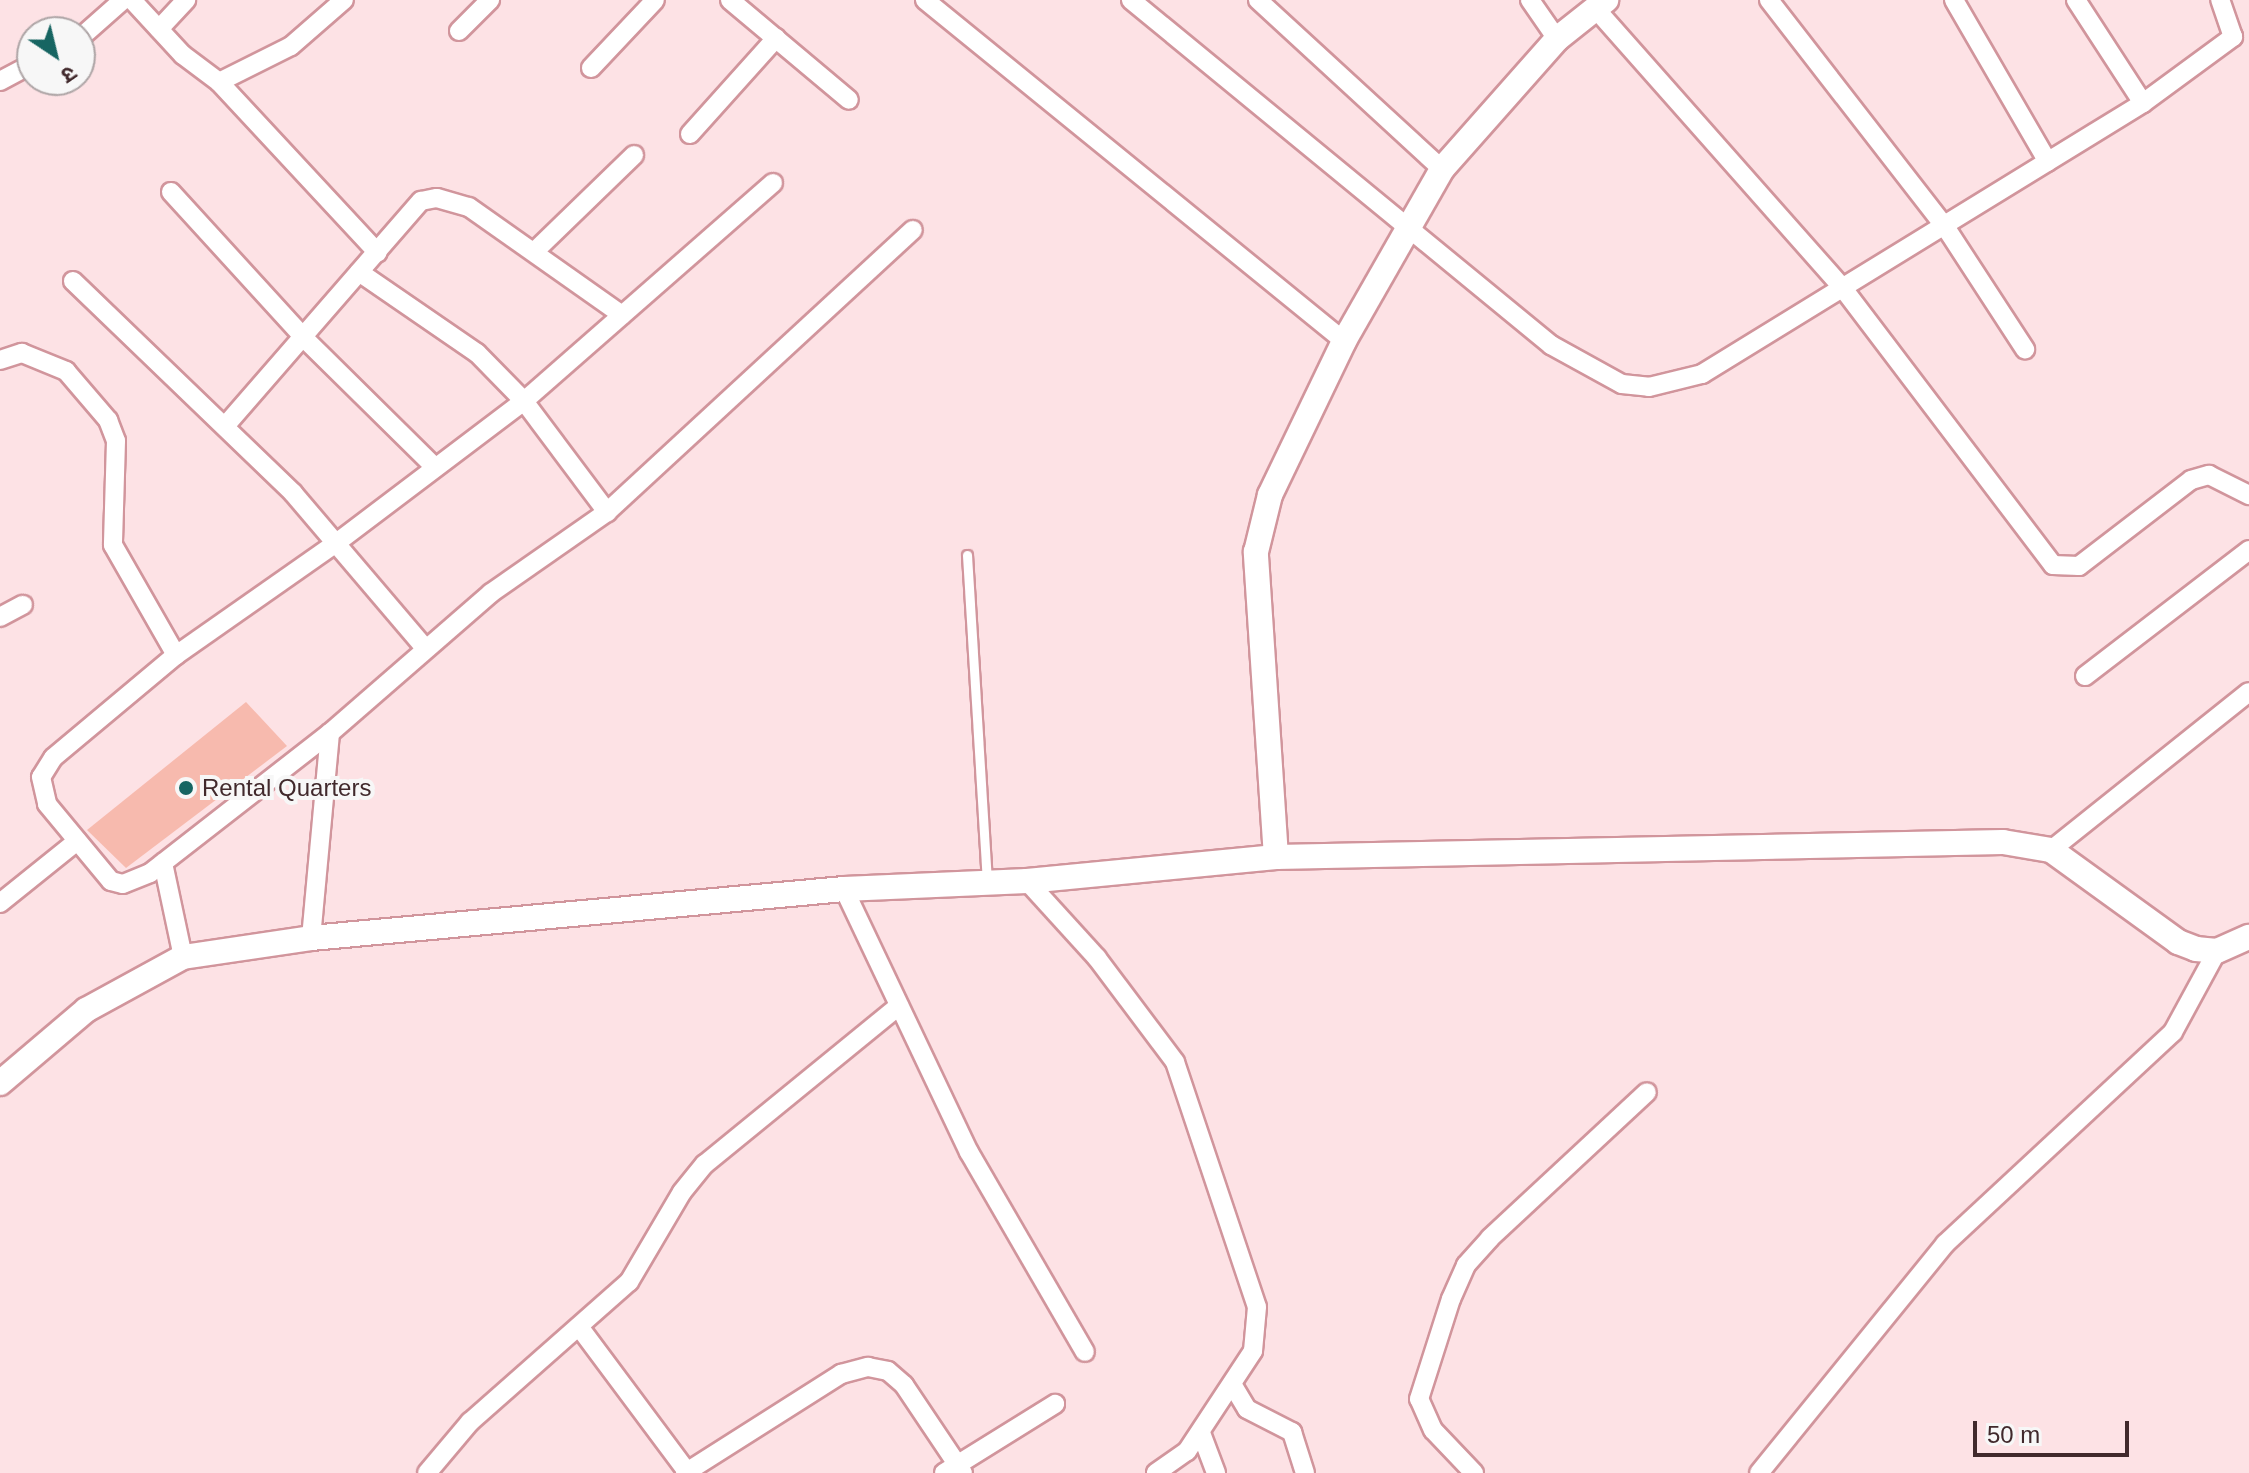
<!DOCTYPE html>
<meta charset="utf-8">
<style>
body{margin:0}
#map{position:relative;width:2249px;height:1473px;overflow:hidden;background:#fde2e5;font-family:Arial,"Noto Sans Devanagari",sans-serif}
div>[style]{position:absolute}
.building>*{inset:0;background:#f7baae}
.roads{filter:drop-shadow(2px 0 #d1959c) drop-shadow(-2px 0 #d1959c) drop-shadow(0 2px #d1959c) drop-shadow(0 -2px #d1959c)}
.lane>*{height:9px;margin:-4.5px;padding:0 4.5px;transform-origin:4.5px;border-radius:4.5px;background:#fff}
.street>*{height:18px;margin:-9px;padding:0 9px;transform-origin:9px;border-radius:9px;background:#fff}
.secondary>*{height:24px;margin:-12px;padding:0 12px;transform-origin:12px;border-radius:12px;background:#fff}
.dots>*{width:22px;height:22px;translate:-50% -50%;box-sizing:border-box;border:4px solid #f7f7f7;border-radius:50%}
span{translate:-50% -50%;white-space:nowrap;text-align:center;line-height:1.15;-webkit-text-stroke:8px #f7f7f7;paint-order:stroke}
.poi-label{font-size:24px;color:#41292c}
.left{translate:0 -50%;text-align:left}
.north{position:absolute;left:16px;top:16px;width:80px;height:80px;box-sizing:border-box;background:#f7f7f7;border:2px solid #aea5a6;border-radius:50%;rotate:145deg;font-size:22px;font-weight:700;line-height:32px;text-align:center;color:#41292c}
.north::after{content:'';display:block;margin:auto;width:28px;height:36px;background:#176562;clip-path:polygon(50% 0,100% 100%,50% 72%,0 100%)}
.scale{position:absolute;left:1973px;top:1421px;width:156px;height:36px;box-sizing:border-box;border:4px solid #41292c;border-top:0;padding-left:10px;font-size:24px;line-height:28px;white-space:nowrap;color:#41292c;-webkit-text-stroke:6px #f7f7f7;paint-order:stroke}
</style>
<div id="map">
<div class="building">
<i style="clip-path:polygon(246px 702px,287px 746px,126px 868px,87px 830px)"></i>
</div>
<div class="roads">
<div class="lane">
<i style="left:967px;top:555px;width:327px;rotate:86.5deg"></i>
</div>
<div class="street">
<i style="left:132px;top:0;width:75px;rotate:47.2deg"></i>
<i style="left:183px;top:55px;width:45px;rotate:36.9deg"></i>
<i style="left:219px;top:82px;width:233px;rotate:47.1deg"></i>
<i style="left:730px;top:0;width:155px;rotate:40deg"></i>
<i style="left:925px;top:0;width:540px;rotate:39.14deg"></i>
<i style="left:1131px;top:0;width:544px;rotate:39.4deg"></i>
<i style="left:1551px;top:345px;width:81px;rotate:28.8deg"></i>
<i style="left:1622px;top:384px;width:27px;rotate:6deg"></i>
<i style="left:1649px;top:387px;width:55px;rotate:-13.8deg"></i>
<i style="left:1702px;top:374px;width:518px;rotate:-31.57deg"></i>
<i style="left:2143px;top:103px;width:112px;rotate:-36.3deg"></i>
<i style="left:2233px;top:37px;width:39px;rotate:-109deg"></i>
<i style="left:1258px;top:0;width:250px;rotate:42.6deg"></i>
<i style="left:1530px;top:0;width:47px;rotate:55.3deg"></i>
<i style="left:1769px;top:0;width:289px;rotate:52.2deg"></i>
<i style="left:1946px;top:228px;width:145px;rotate:56.9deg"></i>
<i style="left:1954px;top:0;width:187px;rotate:59.9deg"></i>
<i style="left:2076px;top:0;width:123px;rotate:57deg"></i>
<i style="left:1595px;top:8px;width:378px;rotate:48.5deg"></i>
<i style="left:1845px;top:291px;width:344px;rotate:52.8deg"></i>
<i style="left:2053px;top:565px;width:26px;rotate:2deg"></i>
<i style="left:2079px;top:566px;width:141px;rotate:-37.5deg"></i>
<i style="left:2191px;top:480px;width:19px;rotate:-16deg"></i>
<i style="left:2209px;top:475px;width:45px;rotate:26.6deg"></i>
<i style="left:159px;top:29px;width:40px;rotate:-47deg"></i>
<i style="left:459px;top:31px;width:44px;rotate:-45deg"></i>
<i style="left:80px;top:38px;width:57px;rotate:-41.5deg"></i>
<i style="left:591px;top:68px;width:93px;rotate:-46.7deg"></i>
<i style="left:0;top:81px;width:36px;rotate:-28deg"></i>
<i style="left:219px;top:82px;width:80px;rotate:-26.6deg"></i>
<i style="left:291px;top:46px;width:70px;rotate:-41deg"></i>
<i style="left:690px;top:134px;width:129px;rotate:-48.1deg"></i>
<i style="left:773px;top:183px;width:331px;rotate:138.8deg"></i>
<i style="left:524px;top:401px;width:236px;rotate:142.9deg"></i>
<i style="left:336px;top:543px;width:195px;rotate:145deg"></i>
<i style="left:176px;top:655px;width:160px;rotate:140.1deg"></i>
<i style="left:53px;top:758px;width:22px;rotate:122deg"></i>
<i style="left:41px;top:777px;width:28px;rotate:77deg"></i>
<i style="left:47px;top:804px;width:100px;rotate:50.3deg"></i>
<i style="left:111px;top:881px;width:12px;rotate:14deg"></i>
<i style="left:123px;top:884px;width:29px;rotate:-22deg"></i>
<i style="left:150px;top:873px;width:228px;rotate:-37.9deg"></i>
<i style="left:330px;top:733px;width:213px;rotate:-41deg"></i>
<i style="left:491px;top:593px;width:141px;rotate:-34.9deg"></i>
<i style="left:607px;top:512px;width:416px;rotate:-42.7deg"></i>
<i style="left:171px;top:192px;width:199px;rotate:47.6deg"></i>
<i style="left:305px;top:339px;width:181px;rotate:44.6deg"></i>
<i style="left:535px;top:251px;width:138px;rotate:-44.1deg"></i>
<i style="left:359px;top:272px;width:143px;rotate:34.5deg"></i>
<i style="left:477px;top:353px;width:67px;rotate:45.6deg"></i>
<i style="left:524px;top:401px;width:139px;rotate:53.2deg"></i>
<i style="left:73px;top:281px;width:306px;rotate:43.9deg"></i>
<i style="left:293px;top:493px;width:204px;rotate:49.6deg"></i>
<i style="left:0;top:360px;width:23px;rotate:-18deg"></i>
<i style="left:22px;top:353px;width:48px;rotate:22.2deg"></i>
<i style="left:66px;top:371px;width:65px;rotate:49.4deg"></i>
<i style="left:108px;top:420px;width:22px;rotate:69deg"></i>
<i style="left:116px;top:441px;width:104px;rotate:91.7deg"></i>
<i style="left:113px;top:545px;width:127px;rotate:60.2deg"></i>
<i style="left:226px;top:425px;width:297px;rotate:-49deg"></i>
<i style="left:421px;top:201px;width:16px;rotate:-11deg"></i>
<i style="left:437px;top:198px;width:33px;rotate:16deg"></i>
<i style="left:469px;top:207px;width:187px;rotate:35.2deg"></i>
<i style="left:0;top:617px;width:26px;rotate:-28deg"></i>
<i style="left:2085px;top:676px;width:207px;rotate:-37.5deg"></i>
<i style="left:2051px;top:850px;width:253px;rotate:-38.6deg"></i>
<i style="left:163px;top:863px;width:96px;rotate:78deg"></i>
<i style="left:1027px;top:881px;width:104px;rotate:47.7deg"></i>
<i style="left:1097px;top:958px;width:130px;rotate:53.1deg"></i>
<i style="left:1175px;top:1062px;width:258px;rotate:71.5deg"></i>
<i style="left:1257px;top:1307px;width:44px;rotate:95.2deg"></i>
<i style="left:1253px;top:1351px;width:120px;rotate:123.4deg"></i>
<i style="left:1187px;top:1451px;width:38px;rotate:145deg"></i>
<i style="left:844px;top:889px;width:291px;rotate:64.6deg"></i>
<i style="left:969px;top:1152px;width:231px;rotate:59.9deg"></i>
<i style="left:0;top:903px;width:99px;rotate:-38.8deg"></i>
<i style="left:311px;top:938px;width:206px;rotate:-84.7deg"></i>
<i style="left:580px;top:1328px;width:181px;rotate:53.3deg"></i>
<i style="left:1232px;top:1384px;width:29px;rotate:59deg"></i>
<i style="left:1247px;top:1409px;width:51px;rotate:27.1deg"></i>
<i style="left:1292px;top:1432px;width:43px;rotate:72.4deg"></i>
<i style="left:1201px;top:1433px;width:43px;rotate:69.4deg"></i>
<i style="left:427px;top:1473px;width:67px;rotate:-49.9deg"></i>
<i style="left:470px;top:1422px;width:212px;rotate:-41.4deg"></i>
<i style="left:629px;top:1282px;width:104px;rotate:-59.5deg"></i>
<i style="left:682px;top:1192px;width:36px;rotate:-51deg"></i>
<i style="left:705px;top:1164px;width:250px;rotate:-39.2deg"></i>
<i style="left:685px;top:1473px;width:185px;rotate:-32.4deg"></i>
<i style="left:841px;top:1374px;width:28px;rotate:-15deg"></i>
<i style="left:868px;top:1367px;width:20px;rotate:11deg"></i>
<i style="left:888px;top:1371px;width:21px;rotate:41deg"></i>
<i style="left:904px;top:1385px;width:106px;rotate:56.2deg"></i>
<i style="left:944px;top:1473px;width:131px;rotate:-31.9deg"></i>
<i style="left:1474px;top:1473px;width:59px;rotate:-133.6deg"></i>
<i style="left:1433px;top:1430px;width:34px;rotate:-114deg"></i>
<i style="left:1419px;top:1399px;width:105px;rotate:-72.3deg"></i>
<i style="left:1451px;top:1299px;width:37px;rotate:-66deg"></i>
<i style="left:1466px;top:1265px;width:36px;rotate:-48deg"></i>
<i style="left:1490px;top:1238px;width:214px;rotate:-42.9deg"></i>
<i style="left:1759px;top:1473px;width:295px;rotate:-50.9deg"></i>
<i style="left:1945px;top:1244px;width:311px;rotate:-42.9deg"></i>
<i style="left:2173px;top:1032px;width:92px;rotate:-61.5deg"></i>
</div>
<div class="secondary">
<i style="left:1276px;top:857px;width:306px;rotate:-93.8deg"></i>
<i style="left:1256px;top:552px;width:59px;rotate:-76.2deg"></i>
<i style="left:1270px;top:495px;width:171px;rotate:-64.3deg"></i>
<i style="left:1344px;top:341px;width:198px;rotate:-60.3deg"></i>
<i style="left:1442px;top:169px;width:174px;rotate:-48.5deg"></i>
<i style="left:1557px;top:39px;width:63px;rotate:-38.5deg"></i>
<i style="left:0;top:1083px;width:113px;rotate:-40.3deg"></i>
<i style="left:86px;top:1010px;width:111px;rotate:-28.7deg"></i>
<i style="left:183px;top:957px;width:129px;rotate:-8.4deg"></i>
<i style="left:311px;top:938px;width:535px;rotate:-5.25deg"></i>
<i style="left:844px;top:889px;width:183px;rotate:-2.5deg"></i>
<i style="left:1027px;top:881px;width:250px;rotate:-5.5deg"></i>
<i style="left:1276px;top:857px;width:727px;rotate:-1.18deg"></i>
<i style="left:2003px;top:842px;width:49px;rotate:9.5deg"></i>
<i style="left:2051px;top:850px;width:157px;rotate:35.9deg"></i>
<i style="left:2178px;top:942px;width:19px;rotate:21deg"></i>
<i style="left:2196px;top:949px;width:21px;rotate:5deg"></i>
<i style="left:2217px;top:951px;width:35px;rotate:-24deg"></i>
</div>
</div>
<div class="dots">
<i style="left:186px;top:788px;background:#176562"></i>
</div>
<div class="poi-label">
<span class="left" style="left:202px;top:788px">Rental Quarters</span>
</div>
<div class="north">उ</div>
<div class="scale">50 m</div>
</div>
